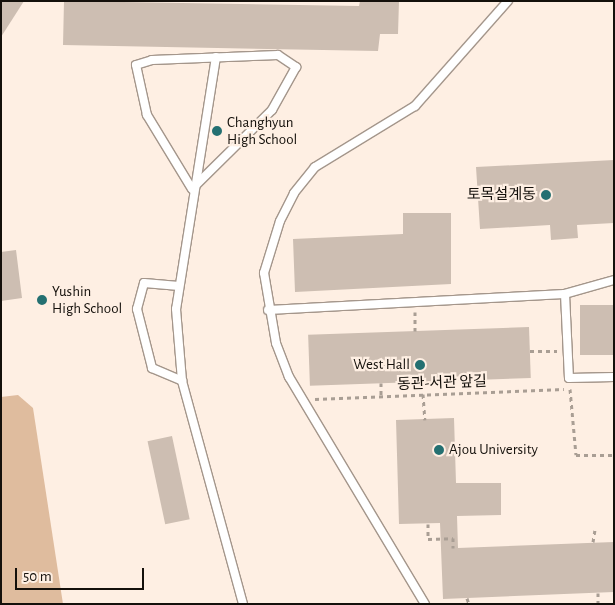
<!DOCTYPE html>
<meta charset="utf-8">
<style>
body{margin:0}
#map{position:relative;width:615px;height:605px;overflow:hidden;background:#feefe3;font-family:"Alegreya Sans","Noto Sans KR",sans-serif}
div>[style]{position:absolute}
.green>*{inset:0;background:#dfbc9e}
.building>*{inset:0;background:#cdbeb2;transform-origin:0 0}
.path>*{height:3px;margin-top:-1.5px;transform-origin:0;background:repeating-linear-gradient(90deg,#a99e94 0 4px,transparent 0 8px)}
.roads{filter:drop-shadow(1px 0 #a4968b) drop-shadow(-1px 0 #a4968b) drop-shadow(0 1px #a4968b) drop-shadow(0 -1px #a4968b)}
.service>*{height:8px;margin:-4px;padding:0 4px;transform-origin:4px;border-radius:4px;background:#fff}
.dots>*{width:14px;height:14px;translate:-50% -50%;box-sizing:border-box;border:2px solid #feefe3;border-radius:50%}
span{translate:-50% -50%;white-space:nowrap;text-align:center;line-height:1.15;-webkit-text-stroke:4.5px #feefe3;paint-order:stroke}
.poi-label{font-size:15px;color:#14100b}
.left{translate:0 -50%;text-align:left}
.right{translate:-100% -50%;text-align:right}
.street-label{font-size:15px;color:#14100b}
.frame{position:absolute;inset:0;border:2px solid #14100b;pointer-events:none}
.scale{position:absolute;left:15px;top:568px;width:129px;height:22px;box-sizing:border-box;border:2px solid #14100b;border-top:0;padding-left:6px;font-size:15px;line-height:18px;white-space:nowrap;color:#14100b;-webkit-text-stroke:4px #feefe3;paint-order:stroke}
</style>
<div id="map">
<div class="green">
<i style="clip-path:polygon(18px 395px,33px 408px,63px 604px,1px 604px,1px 397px)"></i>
</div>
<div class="building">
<i style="clip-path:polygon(1px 1px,24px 1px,1px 37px)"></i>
<i style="clip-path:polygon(64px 1px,359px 6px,360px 1px,399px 1px,398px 34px,380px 34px,378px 51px,63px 45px)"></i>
<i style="clip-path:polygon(614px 160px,614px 223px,577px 225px,578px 238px,551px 240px,550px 225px,480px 229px,476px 167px)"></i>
<i style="clip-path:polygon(403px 213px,451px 213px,451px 284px,295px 292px,293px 239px,403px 234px)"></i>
<i style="clip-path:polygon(16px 250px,22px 298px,1px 301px,1px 252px)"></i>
<i style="left:614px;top:305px;width:50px;height:34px;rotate:90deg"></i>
<i style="left:529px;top:327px;width:51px;height:221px;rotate:88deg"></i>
<i style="clip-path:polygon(454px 418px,456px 483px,501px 483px,501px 515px,457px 516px,458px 548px,614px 542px,614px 592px,443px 599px,440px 523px,399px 524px,396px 420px)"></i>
<i style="left:172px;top:436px;width:85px;height:25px;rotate:78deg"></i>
</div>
<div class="path">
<i style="left:415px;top:312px;width:19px;rotate:90deg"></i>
<i style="left:530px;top:351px;width:27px"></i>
<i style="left:381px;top:383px;width:13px;rotate:90deg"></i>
<i style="left:570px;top:389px;width:66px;rotate:84.8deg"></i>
<i style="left:576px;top:455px;width:38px"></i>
<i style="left:423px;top:394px;width:26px;rotate:86deg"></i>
<i style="left:315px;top:399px;width:249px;rotate:-2.3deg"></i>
<i style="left:428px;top:524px;width:15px;rotate:90deg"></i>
<i style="left:428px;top:539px;width:25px;rotate:-2deg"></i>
<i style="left:453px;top:538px;width:10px;rotate:90deg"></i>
<i style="left:593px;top:542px;width:12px;rotate:-81deg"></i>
<i style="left:598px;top:593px;width:11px;rotate:90deg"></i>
<i style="left:467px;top:598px;width:6px;rotate:72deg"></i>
</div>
<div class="roads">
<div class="service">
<i style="left:278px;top:55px;width:22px;rotate:34deg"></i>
<i style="left:296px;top:67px;width:49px;rotate:119.2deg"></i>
<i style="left:272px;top:110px;width:112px;rotate:135.4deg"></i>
<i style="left:192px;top:189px;width:87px;rotate:-121.3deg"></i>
<i style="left:147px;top:115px;width:51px;rotate:-102.4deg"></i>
<i style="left:136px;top:65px;width:17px;rotate:-17deg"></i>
<i style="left:152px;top:60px;width:126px;rotate:-2.3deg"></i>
<i style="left:216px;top:57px;width:255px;rotate:99deg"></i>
<i style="left:176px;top:309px;width:72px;rotate:85.2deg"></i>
<i style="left:182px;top:381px;width:231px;rotate:74.7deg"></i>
<i style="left:614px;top:280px;width:51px;rotate:164.1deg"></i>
<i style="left:565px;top:294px;width:84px;rotate:87.3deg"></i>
<i style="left:569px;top:378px;width:45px;rotate:-1.3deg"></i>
<i style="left:179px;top:286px;width:35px;rotate:-175deg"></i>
<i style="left:144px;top:283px;width:27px;rotate:105deg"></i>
<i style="left:137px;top:309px;width:61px;rotate:75.7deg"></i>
<i style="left:152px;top:368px;width:33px;rotate:23deg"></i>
<i style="left:268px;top:310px;width:297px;rotate:-3.1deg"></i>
<i style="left:425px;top:604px;width:265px;rotate:-120.9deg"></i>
<i style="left:289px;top:377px;width:36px;rotate:-111deg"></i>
<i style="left:276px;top:343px;width:71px;rotate:-99.7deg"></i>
<i style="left:264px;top:273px;width:54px;rotate:-72.9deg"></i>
<i style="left:280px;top:221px;width:31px;rotate:-63deg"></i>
<i style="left:294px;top:193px;width:33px;rotate:-51deg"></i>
<i style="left:315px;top:167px;width:117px;rotate:-31.4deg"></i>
<i style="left:415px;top:106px;width:140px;rotate:-48.5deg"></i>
</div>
</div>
<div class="dots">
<i style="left:217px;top:131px;background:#247071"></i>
<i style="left:546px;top:195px;background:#247071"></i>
<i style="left:42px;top:300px;background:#247071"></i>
<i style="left:420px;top:365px;background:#247071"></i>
<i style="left:439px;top:450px;background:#247071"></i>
</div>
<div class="poi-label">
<span class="left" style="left:227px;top:131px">Changhyun<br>High School</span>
<span class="right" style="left:536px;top:195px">토목설계동</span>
<span class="left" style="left:52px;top:300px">Yushin<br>High School</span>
<span class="right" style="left:410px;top:365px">West Hall</span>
<span class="left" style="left:449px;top:450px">Ajou University</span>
</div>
<div class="street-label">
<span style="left:442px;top:383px;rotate:-2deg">동관-서관 앞길</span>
</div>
<div class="frame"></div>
<div class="scale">50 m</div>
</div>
